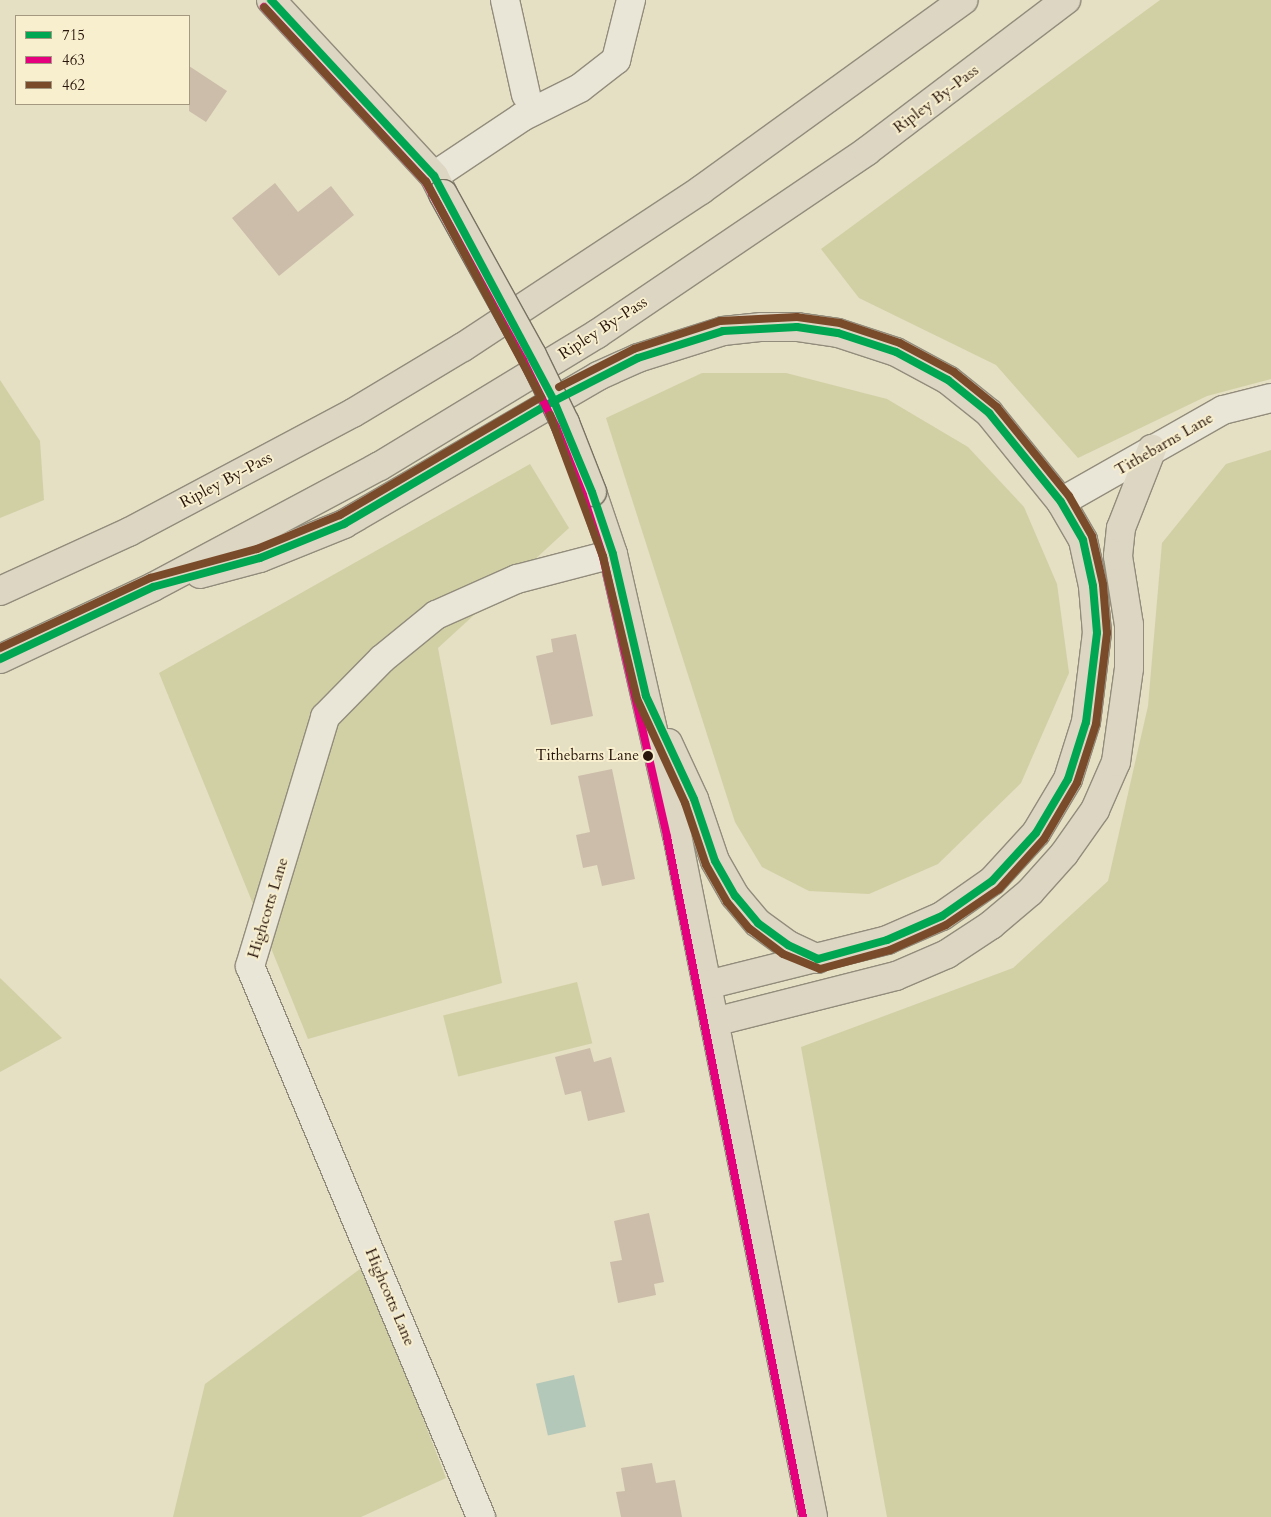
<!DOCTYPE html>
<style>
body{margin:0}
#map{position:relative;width:1271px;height:1517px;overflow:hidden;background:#e5dfc3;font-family:Cardo,serif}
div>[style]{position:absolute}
.green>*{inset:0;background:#d0d0a4;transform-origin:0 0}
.water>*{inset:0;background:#b3c8b9;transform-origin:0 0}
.building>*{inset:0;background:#ccbdaa}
.roads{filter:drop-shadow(1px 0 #928c7c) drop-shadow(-1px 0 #928c7c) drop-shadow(0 1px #928c7c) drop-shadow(0 -1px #928c7c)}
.minor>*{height:28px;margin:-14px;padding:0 14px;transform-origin:14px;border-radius:14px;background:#e9e6d8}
.major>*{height:28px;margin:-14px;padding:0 14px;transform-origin:14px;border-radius:14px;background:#dcd6c3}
.highway>*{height:28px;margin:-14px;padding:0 14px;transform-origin:14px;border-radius:14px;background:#dcd6c3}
.bridges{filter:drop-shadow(1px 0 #787263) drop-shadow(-1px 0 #787263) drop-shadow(0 1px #787263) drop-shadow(0 -1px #787263)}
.major-bridge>*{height:28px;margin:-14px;padding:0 14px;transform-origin:14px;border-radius:14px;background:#dcd6c3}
.bus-1>*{height:8px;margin:-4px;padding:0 4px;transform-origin:4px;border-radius:4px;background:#00a651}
.bus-2>*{height:8px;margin:-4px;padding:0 4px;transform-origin:4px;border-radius:4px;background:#e5007d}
.bus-3>*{height:8px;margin:-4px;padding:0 4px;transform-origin:4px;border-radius:4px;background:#7a4b2a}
.dots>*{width:14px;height:14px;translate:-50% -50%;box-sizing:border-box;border:2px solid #f8efce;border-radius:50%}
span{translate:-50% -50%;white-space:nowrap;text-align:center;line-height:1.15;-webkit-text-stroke:4px #f8efce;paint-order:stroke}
.bus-label{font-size:15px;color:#28150b}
.right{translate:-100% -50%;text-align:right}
.street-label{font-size:16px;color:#28150b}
.legend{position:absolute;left:15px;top:15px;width:175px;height:90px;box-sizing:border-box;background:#f8efce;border:1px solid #a59880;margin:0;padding:6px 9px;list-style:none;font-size:15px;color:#28150b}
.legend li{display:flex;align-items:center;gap:10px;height:25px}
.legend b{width:25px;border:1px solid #a59880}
</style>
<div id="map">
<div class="green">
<i style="clip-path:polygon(1160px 0,1271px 0,1271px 379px,1207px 396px,1078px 458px,996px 365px,859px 298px,821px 249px)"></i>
<i style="clip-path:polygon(702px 373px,786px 373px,887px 399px,968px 447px,1024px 507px,1057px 584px,1069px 673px,1021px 783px,938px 864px,869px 894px,809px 891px,762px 867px,735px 822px,606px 418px)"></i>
<i style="clip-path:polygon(0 380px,40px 441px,44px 500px,0 518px)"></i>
<i style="clip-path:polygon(1271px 450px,1271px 1517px,887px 1517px,801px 1047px,1013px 968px,1108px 881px,1148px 706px,1162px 543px,1226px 464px)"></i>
<i style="clip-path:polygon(530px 464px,569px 528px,438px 648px,502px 983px,308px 1039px,159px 673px)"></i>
<i style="clip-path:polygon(0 978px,62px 1038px,0 1072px)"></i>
<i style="left:577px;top:982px;width:63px;height:138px;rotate:76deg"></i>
<i style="clip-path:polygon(364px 1266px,446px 1478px,361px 1517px,173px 1517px,205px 1384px)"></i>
</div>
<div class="water">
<i style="left:574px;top:1375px;width:53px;height:39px;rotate:77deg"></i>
</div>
<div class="building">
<i style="clip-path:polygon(189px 66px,227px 91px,206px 122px,189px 111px)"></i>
<i style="clip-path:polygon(275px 183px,298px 212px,331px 186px,354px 215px,279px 276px,232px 218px)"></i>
<i style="clip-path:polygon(576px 634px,593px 716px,551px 725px,536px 656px,553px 652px,551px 639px)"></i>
<i style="clip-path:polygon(612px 769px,635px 879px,602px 886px,597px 865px,583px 868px,576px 835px,590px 832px,578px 776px)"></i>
<i style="clip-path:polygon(590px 1048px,594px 1062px,611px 1057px,625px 1112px,588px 1121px,581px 1091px,565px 1095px,555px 1057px)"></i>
<i style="clip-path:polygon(649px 1213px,664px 1282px,654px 1284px,656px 1295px,618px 1303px,610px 1262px,622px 1260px,614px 1221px)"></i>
<i style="clip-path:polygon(652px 1463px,656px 1483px,675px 1480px,682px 1517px,621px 1517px,616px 1492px,625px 1491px,621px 1468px)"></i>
</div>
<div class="roads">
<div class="minor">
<i style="left:505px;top:0;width:97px;rotate:77.5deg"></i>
<i style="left:434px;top:176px;width:106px;rotate:-33.8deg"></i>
<i style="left:522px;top:117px;width:65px;rotate:-26.6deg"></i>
<i style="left:580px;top:88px;width:46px;rotate:-37.9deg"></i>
<i style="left:616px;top:60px;width:62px;rotate:-76deg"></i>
<i style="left:1061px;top:502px;width:186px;rotate:-29.6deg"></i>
<i style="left:1223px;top:410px;width:49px;rotate:-14deg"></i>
<i style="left:481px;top:1517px;width:597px;rotate:-112.75deg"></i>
<i style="left:250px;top:966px;width:260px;rotate:-73.2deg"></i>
<i style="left:325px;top:717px;width:81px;rotate:-45.5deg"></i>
<i style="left:382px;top:659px;width:70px;rotate:-39.2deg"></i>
<i style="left:436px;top:615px;width:89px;rotate:-24deg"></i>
<i style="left:517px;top:579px;width:99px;rotate:-14.6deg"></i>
</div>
<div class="major">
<i style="left:271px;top:0;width:240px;rotate:47.2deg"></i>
<i style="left:434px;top:176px;width:20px;rotate:63deg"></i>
<i style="left:592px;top:492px;width:65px;rotate:71.3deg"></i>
<i style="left:613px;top:554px;width:288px;rotate:77.2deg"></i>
<i style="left:677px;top:835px;width:695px;rotate:78.72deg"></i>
<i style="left:668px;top:743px;width:62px;rotate:65.1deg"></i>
<i style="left:694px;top:799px;width:65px;rotate:71.3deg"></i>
<i style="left:715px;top:861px;width:40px;rotate:60.3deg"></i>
<i style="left:735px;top:896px;width:35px;rotate:50deg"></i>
<i style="left:758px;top:923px;width:37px;rotate:36deg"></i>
<i style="left:788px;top:945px;width:33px;rotate:25deg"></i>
<i style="left:707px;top:985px;width:186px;rotate:-14deg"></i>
<i style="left:887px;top:940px;width:60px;rotate:-23.6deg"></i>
<i style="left:942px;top:916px;width:61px;rotate:-35deg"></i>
<i style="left:992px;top:881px;width:65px;rotate:-47.5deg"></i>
<i style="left:1036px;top:833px;width:63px;rotate:-59.3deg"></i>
<i style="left:1068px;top:779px;width:60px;rotate:-72.5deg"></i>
<i style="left:1086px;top:722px;width:90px;rotate:-83deg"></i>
<i style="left:1097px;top:633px;width:47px;rotate:-94.9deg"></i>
<i style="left:1093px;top:586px;width:47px;rotate:-102.3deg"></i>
<i style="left:1083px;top:540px;width:44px;rotate:-120.1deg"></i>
<i style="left:714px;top:1022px;width:188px;rotate:-14.2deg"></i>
<i style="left:896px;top:976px;width:56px;rotate:-23.3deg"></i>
<i style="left:947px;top:954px;width:53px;rotate:-33.4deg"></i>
<i style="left:991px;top:925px;width:51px;rotate:-40.2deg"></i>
<i style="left:1030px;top:892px;width:51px;rotate:-48.2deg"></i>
<i style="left:1064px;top:854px;width:54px;rotate:-54.8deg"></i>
<i style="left:1095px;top:810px;width:52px;rotate:-66.4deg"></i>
<i style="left:1116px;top:762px;width:95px;rotate:-82.1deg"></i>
<i style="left:1129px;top:668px;width:43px;rotate:-90deg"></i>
<i style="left:1129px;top:625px;width:70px;rotate:-99.1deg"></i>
<i style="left:1118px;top:556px;width:28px;rotate:-84deg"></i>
<i style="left:1121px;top:528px;width:85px;rotate:-68.6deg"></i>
</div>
<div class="highway">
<i style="left:200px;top:574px;width:62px;rotate:-14.9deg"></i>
<i style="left:260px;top:558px;width:91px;rotate:-22deg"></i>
<i style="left:344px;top:524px;width:294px;rotate:-30.2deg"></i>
<i style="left:598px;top:376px;width:44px;rotate:-24.2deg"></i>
<i style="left:638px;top:358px;width:89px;rotate:-17.6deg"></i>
<i style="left:723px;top:331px;width:39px;rotate:-6deg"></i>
<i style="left:762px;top:327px;width:35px"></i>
<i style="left:797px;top:327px;width:41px;rotate:8.3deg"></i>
<i style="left:838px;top:333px;width:61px;rotate:18.1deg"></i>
<i style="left:896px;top:352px;width:59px;rotate:28.3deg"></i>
<i style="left:948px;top:380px;width:53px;rotate:38.8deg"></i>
<i style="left:989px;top:413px;width:114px;rotate:51deg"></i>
<i style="left:0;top:591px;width:142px;rotate:-24.6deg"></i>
<i style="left:129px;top:532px;width:254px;rotate:-28deg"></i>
<i style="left:353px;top:413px;width:128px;rotate:-31deg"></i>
<i style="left:463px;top:347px;width:285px;rotate:-33.4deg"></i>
<i style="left:701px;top:190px;width:324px;rotate:-35.9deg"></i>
<i style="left:0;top:659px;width:169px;rotate:-25.2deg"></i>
<i style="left:153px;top:587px;width:257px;rotate:-28.1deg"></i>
<i style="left:380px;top:466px;width:254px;rotate:-31.3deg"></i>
<i style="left:597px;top:334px;width:326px;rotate:-34.1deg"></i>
<i style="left:867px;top:151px;width:250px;rotate:-37.2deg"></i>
</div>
</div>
<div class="bridges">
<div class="major-bridge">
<i style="left:443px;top:194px;width:184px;rotate:61.1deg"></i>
<i style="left:532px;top:355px;width:76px;rotate:64.1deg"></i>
<i style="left:565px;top:423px;width:74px;rotate:68.6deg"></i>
</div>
</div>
<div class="bus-1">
<i style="left:271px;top:0;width:240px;rotate:47.2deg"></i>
<i style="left:434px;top:176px;width:255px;rotate:61.9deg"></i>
<i style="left:797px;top:327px;width:41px;rotate:8.3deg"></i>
<i style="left:838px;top:333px;width:61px;rotate:18.1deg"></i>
<i style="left:896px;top:352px;width:59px;rotate:28.3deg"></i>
<i style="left:948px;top:380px;width:53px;rotate:38.8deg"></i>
<i style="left:989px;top:413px;width:114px;rotate:51deg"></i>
<i style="left:1061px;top:502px;width:44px;rotate:59.9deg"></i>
<i style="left:1083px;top:540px;width:47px;rotate:77.7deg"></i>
<i style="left:1093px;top:586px;width:47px;rotate:85.1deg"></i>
<i style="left:1097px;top:633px;width:90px;rotate:97deg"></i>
<i style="left:1086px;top:722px;width:60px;rotate:107.5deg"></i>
<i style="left:1068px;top:779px;width:63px;rotate:120.7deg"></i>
<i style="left:1036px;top:833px;width:65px;rotate:132.5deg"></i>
<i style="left:992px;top:881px;width:61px;rotate:145deg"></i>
<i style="left:942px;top:916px;width:60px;rotate:156.4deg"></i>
<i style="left:887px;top:940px;width:72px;rotate:164.6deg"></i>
<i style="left:818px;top:959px;width:33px;rotate:-155deg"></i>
<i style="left:788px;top:945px;width:37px;rotate:-144deg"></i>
<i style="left:758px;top:923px;width:35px;rotate:-130deg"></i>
<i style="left:735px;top:896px;width:40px;rotate:-119.7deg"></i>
<i style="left:715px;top:861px;width:65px;rotate:-108.7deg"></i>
<i style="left:694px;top:799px;width:114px;rotate:-115deg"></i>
<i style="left:646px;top:696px;width:146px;rotate:-103.1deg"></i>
<i style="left:613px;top:554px;width:65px;rotate:-108.7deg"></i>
<i style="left:592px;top:492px;width:99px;rotate:-112.7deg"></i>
<i style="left:554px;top:401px;width:94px;rotate:-27.1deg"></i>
<i style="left:638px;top:358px;width:89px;rotate:-17.6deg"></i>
<i style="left:723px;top:331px;width:74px;rotate:-3.1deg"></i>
<i style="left:0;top:659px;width:169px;rotate:-25.2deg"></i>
<i style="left:153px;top:587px;width:111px;rotate:-15.2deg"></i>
<i style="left:260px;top:558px;width:91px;rotate:-22deg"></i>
<i style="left:344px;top:524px;width:243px;rotate:-30.4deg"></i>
</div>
<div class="bus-2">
<i style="left:264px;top:7px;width:238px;rotate:47.2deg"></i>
<i style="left:426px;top:182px;width:203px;rotate:61.4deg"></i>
<i style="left:523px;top:360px;width:75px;rotate:63.8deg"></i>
<i style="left:556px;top:427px;width:73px;rotate:68.3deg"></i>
<i style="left:583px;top:495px;width:65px;rotate:72.1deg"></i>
<i style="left:603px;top:557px;width:287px;rotate:77.1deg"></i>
<i style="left:667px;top:837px;width:693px;rotate:78.69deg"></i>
</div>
<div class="bus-3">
<i style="left:550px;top:415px;width:152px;rotate:69.5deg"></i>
<i style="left:603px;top:557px;width:146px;rotate:76.5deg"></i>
<i style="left:637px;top:699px;width:115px;rotate:65.2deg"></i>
<i style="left:685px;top:803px;width:65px;rotate:71.3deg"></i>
<i style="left:706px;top:865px;width:43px;rotate:60.4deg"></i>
<i style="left:727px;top:902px;width:35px;rotate:50deg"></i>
<i style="left:750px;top:929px;width:41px;rotate:37.1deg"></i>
<i style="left:783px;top:954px;width:40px;rotate:22deg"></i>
<i style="left:820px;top:969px;width:73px;rotate:-15.2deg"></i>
<i style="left:890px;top:950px;width:61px;rotate:-24.1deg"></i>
<i style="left:946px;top:925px;width:64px;rotate:-34.2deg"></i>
<i style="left:999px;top:889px;width:67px;rotate:-48deg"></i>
<i style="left:1044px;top:839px;width:65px;rotate:-59.5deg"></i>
<i style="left:1077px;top:783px;width:62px;rotate:-72.1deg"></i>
<i style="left:1096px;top:724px;width:92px;rotate:-83.1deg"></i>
<i style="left:1107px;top:633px;width:49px;rotate:-94.7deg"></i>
<i style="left:1103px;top:584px;width:49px;rotate:-102.9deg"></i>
<i style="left:1092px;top:536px;width:46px;rotate:-119.9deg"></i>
<i style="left:1069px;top:496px;width:114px;rotate:-129deg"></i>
<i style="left:997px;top:407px;width:55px;rotate:-140.9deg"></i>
<i style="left:954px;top:372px;width:61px;rotate:-151.8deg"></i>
<i style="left:900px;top:343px;width:63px;rotate:-161.6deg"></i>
<i style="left:840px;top:323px;width:43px;rotate:-172.1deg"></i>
<i style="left:797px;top:317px;width:77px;rotate:177deg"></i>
<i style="left:720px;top:321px;width:90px;rotate:162deg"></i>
<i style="left:634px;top:349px;width:84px;rotate:153.1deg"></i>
<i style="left:0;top:648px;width:166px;rotate:-25deg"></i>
<i style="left:150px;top:578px;width:111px;rotate:-15.2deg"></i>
<i style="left:257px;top:549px;width:90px;rotate:-22.3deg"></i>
<i style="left:340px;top:515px;width:233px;rotate:-30.4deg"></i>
<i style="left:541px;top:397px;width:244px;rotate:-118.1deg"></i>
<i style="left:426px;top:182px;width:238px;rotate:-132.8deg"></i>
</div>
<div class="dots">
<i style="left:648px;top:756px;background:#28150b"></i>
</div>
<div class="bus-label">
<span class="right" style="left:639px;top:756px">Tithebarns Lane</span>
</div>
<div class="street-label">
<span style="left:936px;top:99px;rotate:-37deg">Ripley By-Pass</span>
<span style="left:603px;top:328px;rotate:-33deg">Ripley By-Pass</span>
<span style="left:1164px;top:444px;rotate:-30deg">Tithebarns Lane</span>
<span style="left:226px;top:480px;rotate:-28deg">Ripley By-Pass</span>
<span style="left:268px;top:908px;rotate:-73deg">Highcotts Lane</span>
<span style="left:390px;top:1297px;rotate:67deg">Highcotts Lane</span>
</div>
<ul class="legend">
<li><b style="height:6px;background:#00a651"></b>715</li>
<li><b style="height:6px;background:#e5007d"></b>463</li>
<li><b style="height:6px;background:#7a4b2a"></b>462</li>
</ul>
</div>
